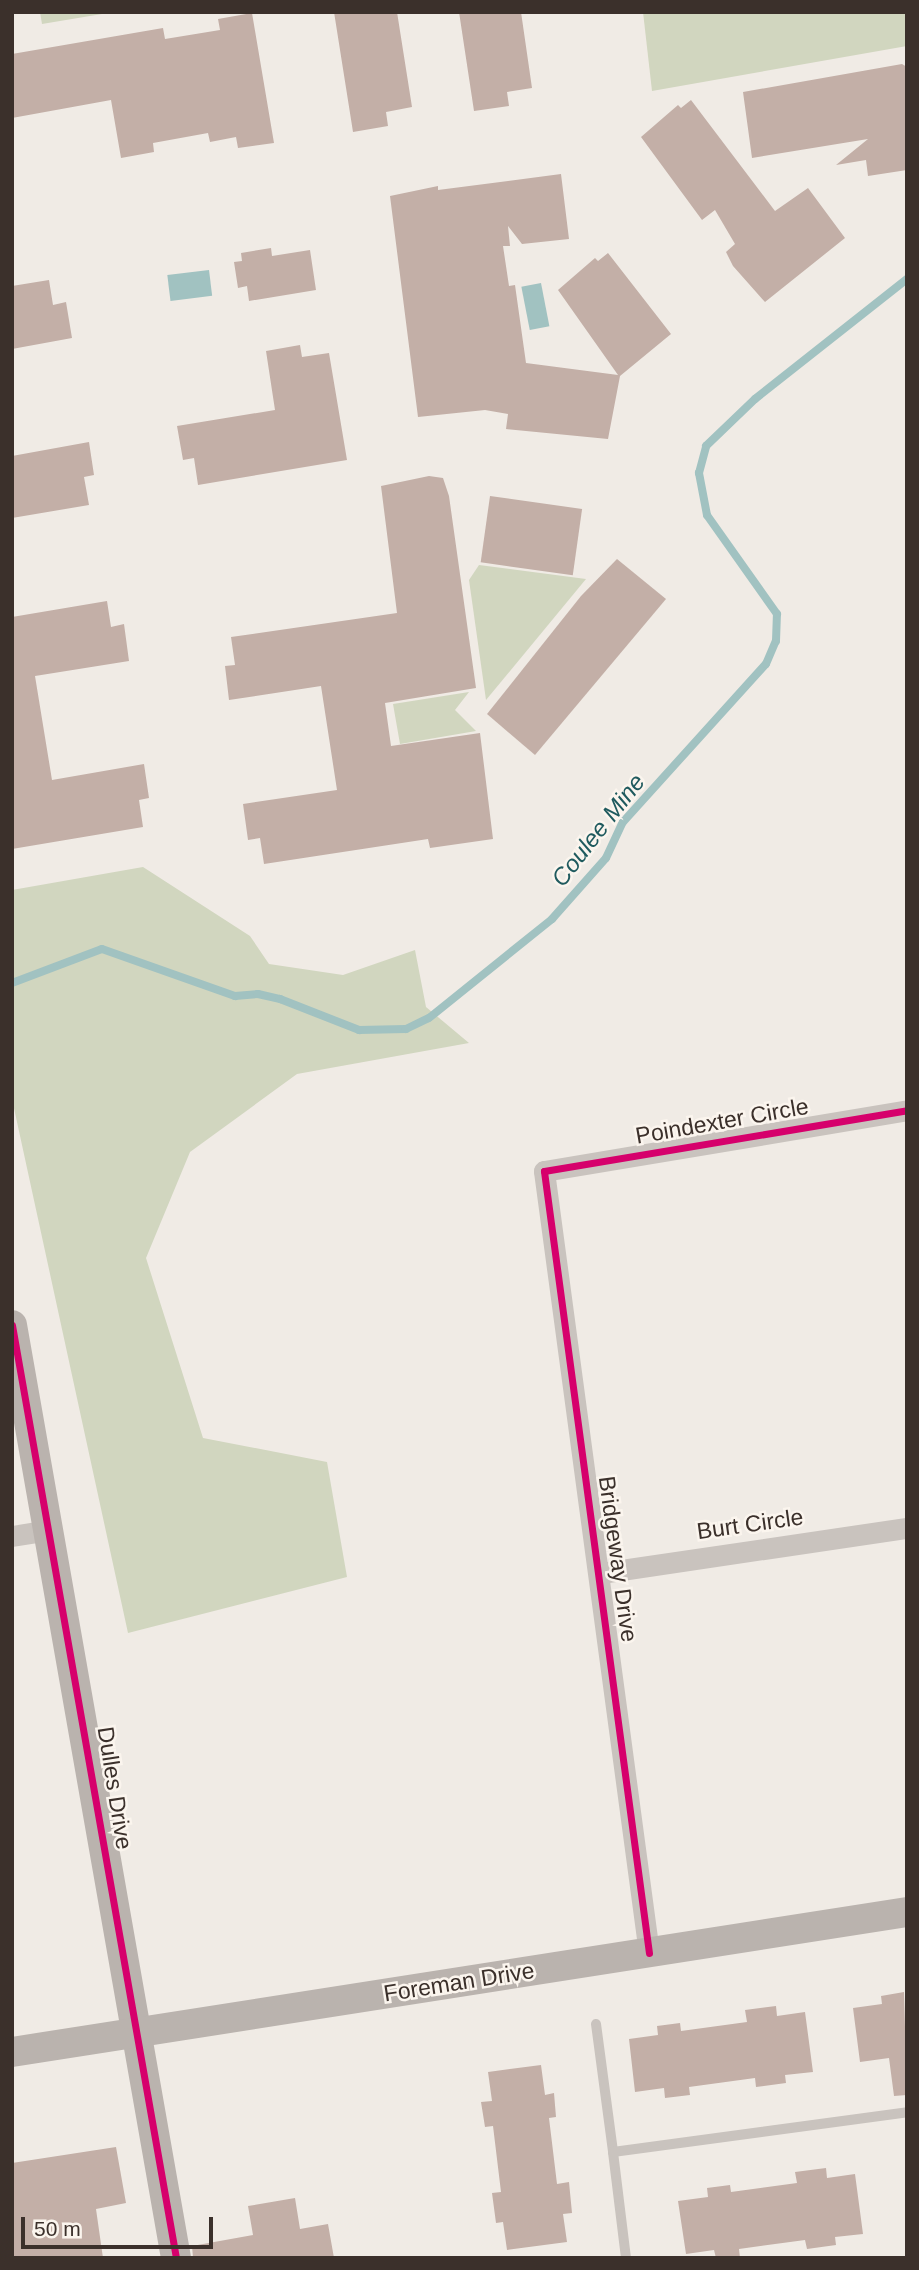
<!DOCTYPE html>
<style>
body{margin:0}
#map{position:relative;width:919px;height:2270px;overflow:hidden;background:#f0ebe5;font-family:Arial,sans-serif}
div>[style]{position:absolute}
.green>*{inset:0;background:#d1d6bf}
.water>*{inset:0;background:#a1c2c1;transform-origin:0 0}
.stream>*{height:8px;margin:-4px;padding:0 4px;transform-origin:4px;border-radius:4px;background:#a1c2c1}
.building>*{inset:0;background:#c3afa7;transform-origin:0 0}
.lane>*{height:10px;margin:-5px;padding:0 5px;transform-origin:5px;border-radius:5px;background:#c9c3be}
.street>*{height:21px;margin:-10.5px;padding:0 10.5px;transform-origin:10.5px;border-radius:10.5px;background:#c9c3be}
.secondary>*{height:30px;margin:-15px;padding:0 15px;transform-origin:15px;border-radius:15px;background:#bab3ae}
.cycleway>*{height:7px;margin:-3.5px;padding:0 3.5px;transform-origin:3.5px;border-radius:3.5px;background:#d6006c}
span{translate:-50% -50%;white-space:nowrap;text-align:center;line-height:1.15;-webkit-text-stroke:5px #fbf5ee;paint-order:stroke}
.street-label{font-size:23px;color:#3b302b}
.water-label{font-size:24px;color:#1f5a5e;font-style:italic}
.frame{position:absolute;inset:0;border:14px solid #3b302b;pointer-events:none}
.scale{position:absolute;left:21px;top:2217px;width:192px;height:32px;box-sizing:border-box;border:4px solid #3b302b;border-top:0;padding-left:9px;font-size:21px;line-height:24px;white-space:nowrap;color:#3b302b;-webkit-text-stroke:5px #fbf5ee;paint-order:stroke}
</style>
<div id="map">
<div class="green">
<i style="clip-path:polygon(40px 12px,114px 12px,42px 24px)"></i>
<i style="clip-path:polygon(643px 12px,907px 12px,907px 46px,652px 91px)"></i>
<i style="clip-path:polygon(479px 565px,586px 579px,486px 700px,469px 580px)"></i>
<i style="clip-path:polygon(469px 692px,455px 710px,476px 731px,400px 744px,393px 704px)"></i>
<i style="clip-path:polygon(143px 867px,250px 936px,269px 964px,343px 975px,415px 950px,426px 1007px,469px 1043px,297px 1074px,190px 1152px,146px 1258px,203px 1438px,327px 1462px,347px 1577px,128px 1633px,12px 1099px,12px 890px)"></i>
</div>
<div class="water">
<i style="left:209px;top:270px;width:26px;height:42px;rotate:83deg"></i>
<i style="left:541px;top:283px;width:44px;height:20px;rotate:79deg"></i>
</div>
<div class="stream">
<i style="left:12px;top:983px;width:96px;rotate:-20.7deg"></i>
<i style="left:102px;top:949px;width:141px;rotate:19.5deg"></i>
<i style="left:235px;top:996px;width:23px;rotate:-5deg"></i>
<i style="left:258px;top:994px;width:23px;rotate:13deg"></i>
<i style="left:280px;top:999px;width:85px;rotate:21.4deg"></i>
<i style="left:359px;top:1030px;width:47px;rotate:-1.2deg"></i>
<i style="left:406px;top:1029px;width:25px;rotate:-26deg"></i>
<i style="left:429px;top:1018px;width:158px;rotate:-38.8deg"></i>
<i style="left:552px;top:919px;width:81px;rotate:-48.5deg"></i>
<i style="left:606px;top:858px;width:40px;rotate:-65deg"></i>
<i style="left:623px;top:822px;width:213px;rotate:-47.9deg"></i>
<i style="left:766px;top:664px;width:25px;rotate:-67deg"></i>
<i style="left:776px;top:641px;width:27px;rotate:-88deg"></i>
<i style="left:777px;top:614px;width:121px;rotate:-125.3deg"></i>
<i style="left:707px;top:515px;width:43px;rotate:-100.8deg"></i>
<i style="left:699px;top:473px;width:28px;rotate:-75deg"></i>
<i style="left:706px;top:446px;width:68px;rotate:-43.8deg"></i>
<i style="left:755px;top:399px;width:194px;rotate:-38.3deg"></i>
</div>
<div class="building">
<i style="clip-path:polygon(334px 12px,397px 12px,412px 107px,386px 112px,388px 126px,353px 132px)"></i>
<i style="clip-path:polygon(459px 12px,521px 12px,532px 88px,507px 92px,509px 106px,474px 111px)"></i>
<i style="clip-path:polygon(252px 13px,274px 143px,238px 148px,236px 137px,210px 142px,208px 133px,153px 143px,154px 152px,121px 158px,111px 100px,12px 118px,12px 54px,163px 28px,165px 39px,220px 30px,218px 19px)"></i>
<i style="clip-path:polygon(902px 64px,907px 67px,907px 170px,868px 176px,866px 160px,836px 165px,868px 139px,752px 158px,743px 92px)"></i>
<i style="clip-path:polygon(691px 100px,775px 211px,808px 188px,845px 238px,765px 302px,733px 266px,726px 252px,735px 244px,715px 210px,702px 220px,641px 137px,678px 105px,681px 108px)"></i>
<i style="clip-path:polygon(561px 174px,569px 239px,522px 244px,508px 226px,510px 246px,503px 246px,509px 286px,515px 285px,526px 363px,618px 375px,558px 290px,595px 258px,598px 261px,608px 253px,671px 334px,620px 376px,608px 439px,506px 429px,508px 414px,485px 410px,418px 417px,390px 196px,438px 186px,438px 190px)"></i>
<i style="clip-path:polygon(271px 248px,272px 256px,310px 250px,316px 290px,249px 301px,247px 286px,238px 288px,234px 262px,242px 261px,241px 253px)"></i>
<i style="clip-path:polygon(49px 280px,53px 305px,66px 302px,72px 338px,12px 349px,12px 286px)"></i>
<i style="clip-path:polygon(300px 345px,302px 357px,329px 353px,347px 460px,198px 485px,194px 458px,183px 460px,177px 426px,275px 410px,266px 351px)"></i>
<i style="clip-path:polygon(89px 442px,94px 475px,84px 477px,89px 505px,12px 518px,12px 456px)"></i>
<i style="clip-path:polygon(429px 476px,443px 478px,449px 496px,476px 688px,385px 703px,391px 746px,480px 733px,493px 839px,430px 848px,428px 839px,264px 864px,260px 838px,248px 840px,243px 804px,337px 790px,321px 686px,229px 700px,225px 666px,235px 665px,231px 637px,397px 613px,381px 486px)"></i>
<i style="left:490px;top:496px;width:93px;height:67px;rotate:8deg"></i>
<i style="clip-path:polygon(617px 559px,666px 599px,535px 755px,487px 714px,581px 596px)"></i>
<i style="clip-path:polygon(107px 601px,111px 627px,124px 624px,129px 661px,35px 676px,52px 780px,144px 764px,149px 798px,139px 800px,143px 827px,12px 849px,12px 617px)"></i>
<i style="clip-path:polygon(904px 1992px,907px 2095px,894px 2096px,889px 2058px,860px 2062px,853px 2008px,882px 2004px,881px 1996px)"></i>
<i style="clip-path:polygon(776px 2006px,777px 2016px,805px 2012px,813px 2072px,785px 2075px,786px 2083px,756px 2087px,755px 2078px,689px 2087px,690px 2095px,665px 2098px,664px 2088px,635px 2092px,629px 2039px,658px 2035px,657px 2026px,680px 2023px,681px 2031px,747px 2022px,745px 2010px)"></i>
<i style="clip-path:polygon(541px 2065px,545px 2095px,554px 2093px,556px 2117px,549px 2118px,557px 2184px,569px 2182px,572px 2213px,563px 2214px,567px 2242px,507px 2250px,503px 2222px,496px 2223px,492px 2193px,501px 2192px,493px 2126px,485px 2127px,481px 2102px,492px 2101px,488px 2072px)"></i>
<i style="clip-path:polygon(116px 2147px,126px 2203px,96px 2209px,103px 2258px,12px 2258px,12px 2163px)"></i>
<i style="clip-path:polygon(826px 2168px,827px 2178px,855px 2174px,863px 2234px,835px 2237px,836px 2245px,807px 2249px,805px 2240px,739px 2249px,740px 2258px,716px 2258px,714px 2250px,686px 2254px,678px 2201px,708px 2197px,707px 2188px,730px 2185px,731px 2192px,797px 2183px,795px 2172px)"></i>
<i style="clip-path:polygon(295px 2198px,300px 2229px,328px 2224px,334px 2258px,193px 2258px,192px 2246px,253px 2235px,248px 2206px)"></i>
</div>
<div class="lane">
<i style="left:596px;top:2024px;width:129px;rotate:82.4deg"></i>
<i style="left:626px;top:2258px;width:107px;rotate:-97deg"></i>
<i style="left:613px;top:2152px;width:297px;rotate:-7.7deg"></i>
</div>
<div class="street">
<i style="left:12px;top:1536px;width:37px;rotate:-9deg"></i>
<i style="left:601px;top:1573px;width:309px;rotate:-8.4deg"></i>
<i style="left:649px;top:1953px;width:789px;rotate:-97.65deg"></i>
<i style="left:544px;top:1171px;width:368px;rotate:-9.5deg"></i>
</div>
<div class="secondary">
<i style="left:12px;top:1325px;width:947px;rotate:80.03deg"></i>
<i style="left:12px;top:2052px;width:906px;rotate:-8.89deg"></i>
</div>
<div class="cycleway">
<i style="left:12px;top:1325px;width:947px;rotate:80.03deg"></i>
<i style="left:649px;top:1953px;width:789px;rotate:-97.65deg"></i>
<i style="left:544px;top:1171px;width:368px;rotate:-9.5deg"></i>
</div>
<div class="street-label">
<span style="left:722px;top:1121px;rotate:-10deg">Poindexter Circle</span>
<span style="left:750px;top:1524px;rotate:-8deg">Burt Circle</span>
<span style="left:618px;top:1559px;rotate:82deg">Bridgeway Drive</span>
<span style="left:115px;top:1788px;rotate:81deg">Dulles Drive</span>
<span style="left:459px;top:1982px;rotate:-9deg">Foreman Drive</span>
</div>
<div class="water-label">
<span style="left:598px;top:830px;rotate:-52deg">Coulee Mine</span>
</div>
<div class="frame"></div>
<div class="scale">50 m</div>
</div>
